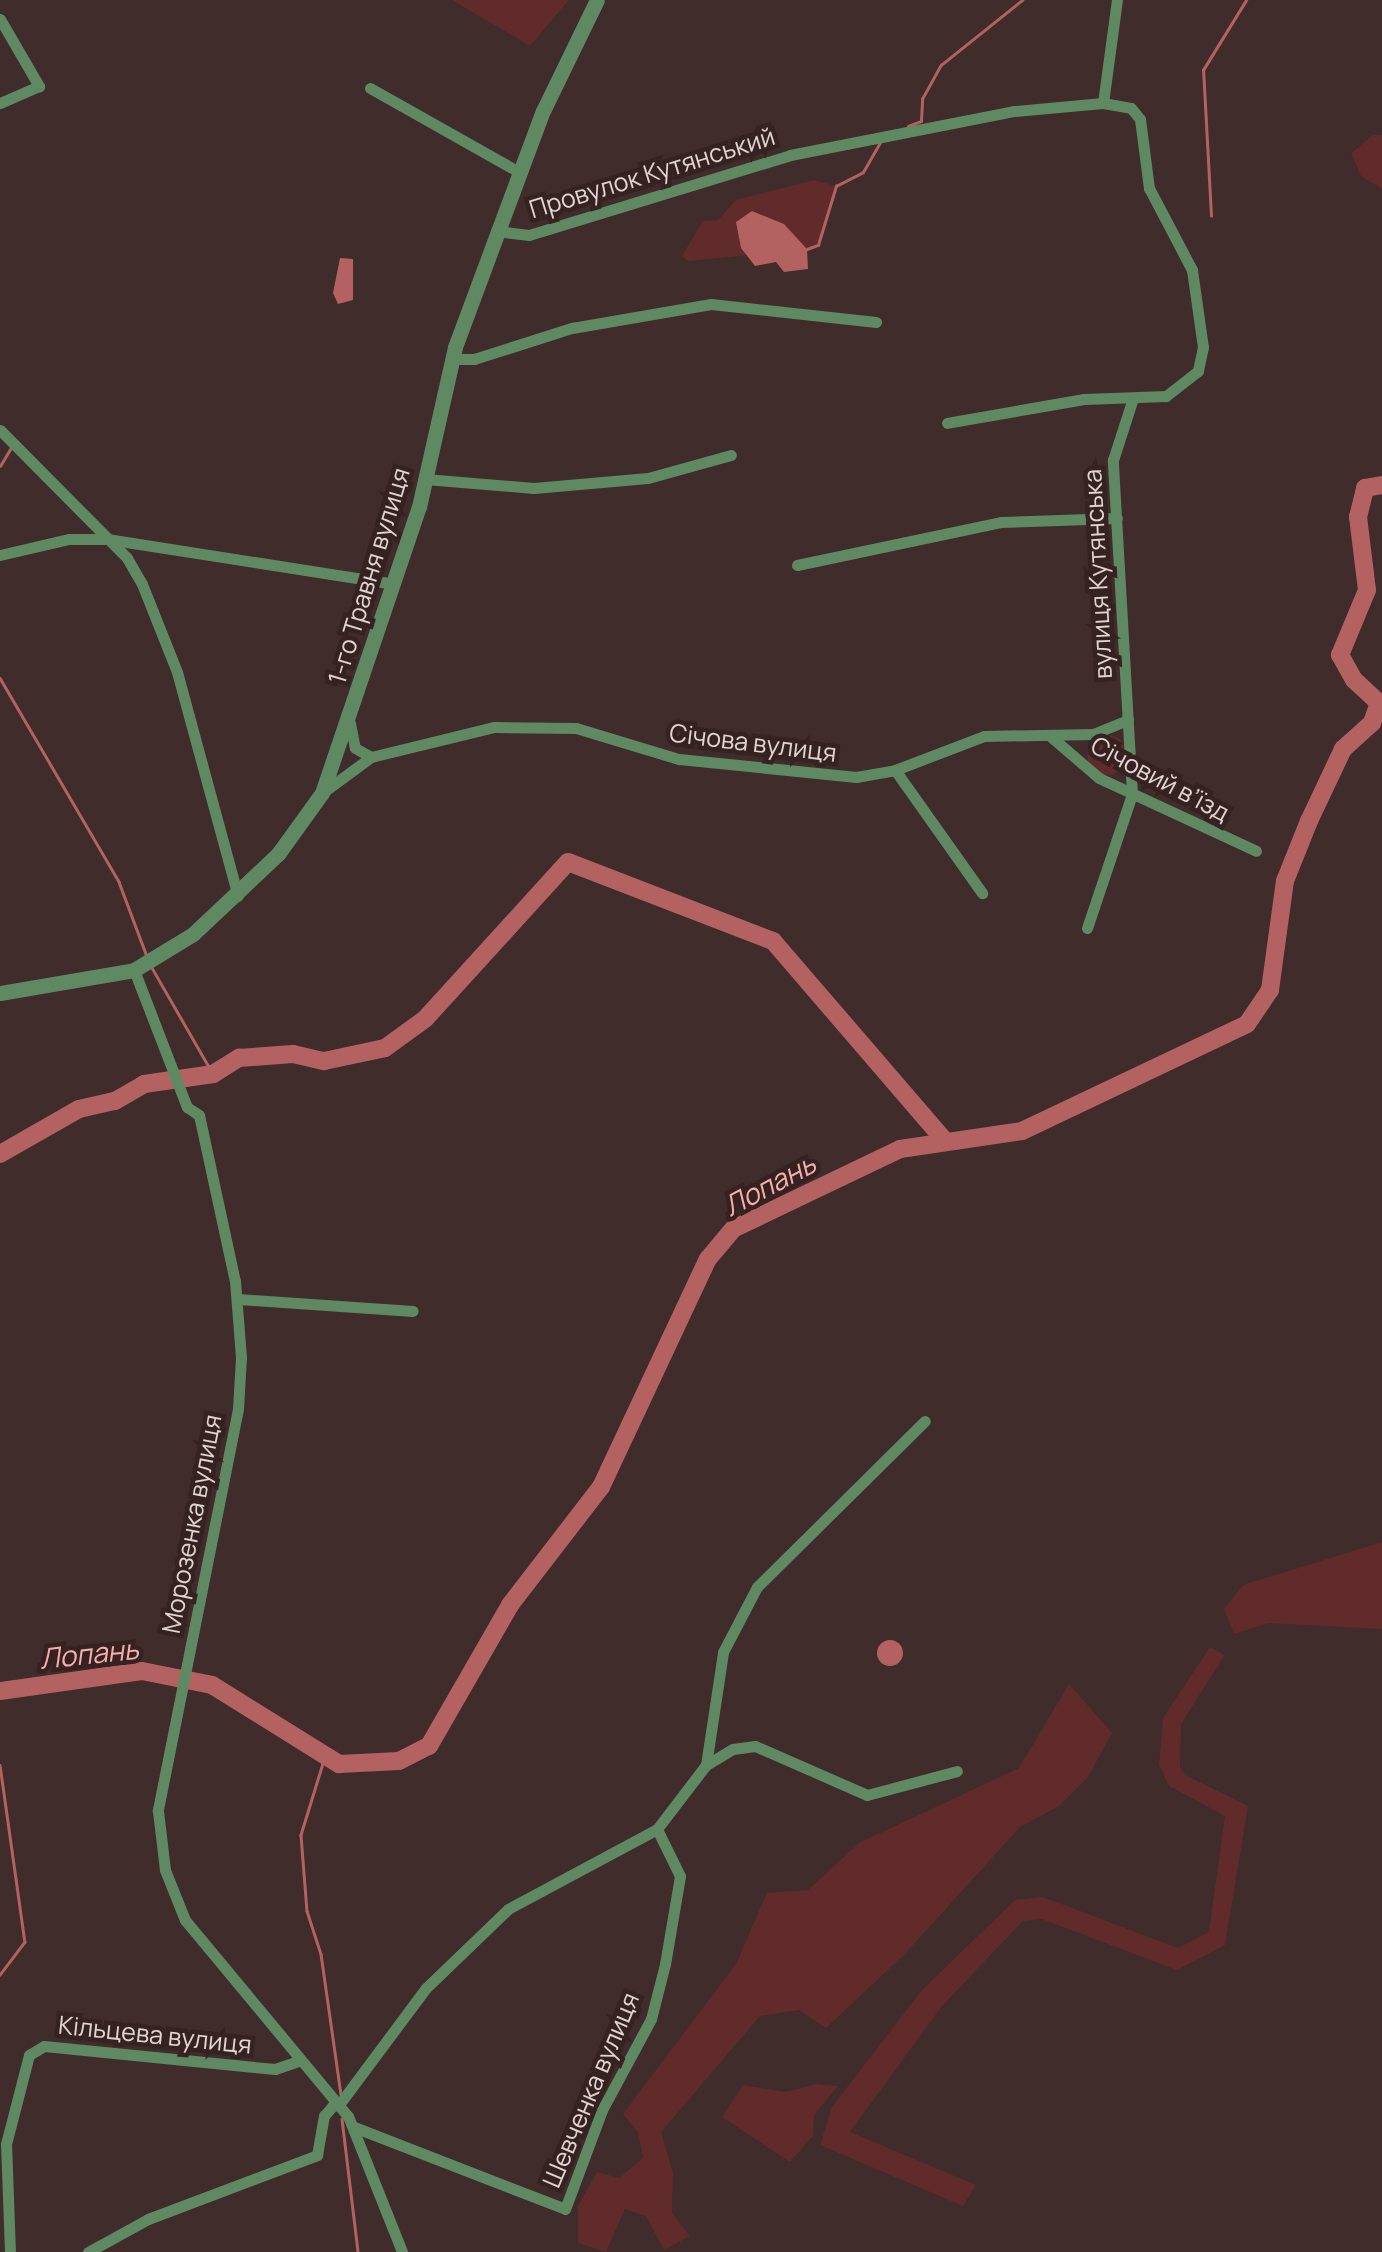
<!DOCTYPE html>
<meta charset="utf-8">
<style>
body{margin:0}
#map{position:relative;width:1382px;height:2252px;overflow:hidden;background:#3f2c2b;font-family:Manrope,sans-serif}
div>[style]{position:absolute}
.green>*{inset:0;background:#612b2b}
.round{border-radius:50%}
.water>*{inset:0;background:#b46261}
.stream>*{height:2.5px;margin:-1.25px;padding:0 1.25px;transform-origin:1.25px;border-radius:1.25px;background:#b46261}
.river>*{height:18px;margin:-9px;padding:0 9px;transform-origin:9px;border-radius:9px;background:#b46261}
.minor>*{height:11px;margin:-5.5px;padding:0 5.5px;transform-origin:5.5px;border-radius:5.5px;background:#5e8963}
.tertiary>*{height:15px;margin:-7.5px;padding:0 7.5px;transform-origin:7.5px;border-radius:7.5px;background:#5e8963}
span{translate:-50% -50%;white-space:nowrap;text-align:center;line-height:1.15;-webkit-text-stroke:9px #352221;paint-order:stroke}
.street-label{font-size:25px;color:#e1d4d3}
.water-label{font-size:28px;color:#f6b0ad;font-style:italic}
</style>
<div id="map">
<div class="green">
<i style="clip-path:polygon(452px 0,569px 0,530px 46px)"></i>
<i style="clip-path:polygon(1372px 135px,1382px 135px,1382px 189px,1361px 176px,1351px 154px)"></i>
<i style="clip-path:polygon(814px 180px,836px 186px,818px 245px,807px 249px,784px 224px,752px 211px,749px 255px,688px 261px,682px 256px,703px 221px,718px 220px,736px 200px)"></i>
<i class="round" style="left:1087px;top:735px;width:40px;height:40px"></i>
<i style="clip-path:polygon(1382px 1542px,1382px 1629px,1268px 1623px,1234px 1634px,1224px 1609px,1243px 1585px)"></i>
<i style="clip-path:polygon(1210px 1647px,1225px 1655px,1181px 1724px,1180px 1766px,1185px 1775px,1248px 1806px,1225px 1945px,1177px 1970px,1042px 1919px,1023px 1921px,942px 2006px,850px 2132px,976px 2185px,963px 2206px,820px 2145px,832px 2107px,922px 1990px,1015px 1900px,1043px 1897px,1178px 1948px,1209px 1932px,1225px 1816px,1169px 1786px,1159px 1765px,1163px 1718px)"></i>
<i style="clip-path:polygon(1069px 1684px,1112px 1733px,1088px 1777px,1059px 1806px,1020px 1827px,904px 1955px,826px 2028px,799px 2010px,760px 2016px,661px 2132px,673px 2173px,672px 2213px,690px 2236px,664px 2250px,646px 2216px,625px 2209px,606px 2252px,578px 2243px,578px 2206px,597px 2172px,619px 2178px,643px 2158px,638px 2132px,623px 2114px,736px 1964px,767px 1893px,808px 1890px,859px 1843px,1019px 1768px)"></i>
<i style="clip-path:polygon(816px 2084px,838px 2086px,814px 2115px,813px 2136px,790px 2162px,722px 2117px,743px 2085px,786px 2092px)"></i>
</div>
<div class="water">
<i style="clip-path:polygon(752px 211px,784px 224px,807px 249px,808px 269px,784px 272px,776px 262px,755px 266px,741px 248px,736px 222px)"></i>
<i style="clip-path:polygon(340px 258px,353px 259px,353px 300px,338px 304px,333px 293px)"></i>
<i class="round" style="left:877px;top:1640px;width:26px;height:26px"></i>
</div>
<div class="stream">
<i style="left:908px;top:126px;width:14px;rotate:-21deg"></i>
<i style="left:921px;top:121px;width:22px;rotate:-87deg"></i>
<i style="left:922px;top:99px;width:39px;rotate:-61deg"></i>
<i style="left:941px;top:65px;width:104px;rotate:-38.7deg"></i>
<i style="left:1211px;top:216px;width:146px;rotate:-93.1deg"></i>
<i style="left:1203px;top:70px;width:82px;rotate:-58.4deg"></i>
<i style="left:807px;top:249px;width:12px;rotate:-20deg"></i>
<i style="left:818px;top:245px;width:62px;rotate:-73deg"></i>
<i style="left:836px;top:186px;width:30px;rotate:-27deg"></i>
<i style="left:863px;top:172px;width:36px;rotate:-60deg"></i>
<i style="left:0;top:466px;width:21px;rotate:-59deg"></i>
<i style="left:0;top:678px;width:236px;rotate:59.7deg"></i>
<i style="left:119px;top:882px;width:77px;rotate:69.4deg"></i>
<i style="left:151px;top:966px;width:125px;rotate:60.1deg"></i>
<i style="left:325px;top:1757px;width:82px;rotate:107.1deg"></i>
<i style="left:301px;top:1835px;width:76px;rotate:85.5deg"></i>
<i style="left:307px;top:1911px;width:45px;rotate:72deg"></i>
<i style="left:321px;top:1954px;width:142px;rotate:81.9deg"></i>
<i style="left:0;top:1765px;width:179px;rotate:82deg"></i>
<i style="left:25px;top:1942px;width:41px;rotate:127.1deg"></i>
<i style="left:342px;top:2119px;width:134px;rotate:83.1deg"></i>
</div>
<div class="river">
<i style="left:0;top:1154px;width:91px;rotate:-29.7deg"></i>
<i style="left:79px;top:1109px;width:37px;rotate:-13deg"></i>
<i style="left:115px;top:1101px;width:34px;rotate:-30deg"></i>
<i style="left:144px;top:1084px;width:70px;rotate:-8.2deg"></i>
<i style="left:213px;top:1074px;width:31px;rotate:-32deg"></i>
<i style="left:239px;top:1058px;width:54px;rotate:-4.2deg"></i>
<i style="left:293px;top:1054px;width:32px;rotate:13deg"></i>
<i style="left:324px;top:1061px;width:62px;rotate:-12deg"></i>
<i style="left:385px;top:1048px;width:49px;rotate:-35.9deg"></i>
<i style="left:425px;top:1019px;width:212px;rotate:-47.7deg"></i>
<i style="left:568px;top:862px;width:220px;rotate:21.1deg"></i>
<i style="left:773px;top:941px;width:265px;rotate:49.3deg"></i>
<i style="left:0;top:1691px;width:143px;rotate:-8deg"></i>
<i style="left:142px;top:1671px;width:71px;rotate:11.3deg"></i>
<i style="left:212px;top:1685px;width:150px;rotate:31.9deg"></i>
<i style="left:339px;top:1764px;width:60px;rotate:-2.9deg"></i>
<i style="left:399px;top:1761px;width:34px;rotate:-27deg"></i>
<i style="left:429px;top:1746px;width:163px;rotate:-60.1deg"></i>
<i style="left:510px;top:1605px;width:149px;rotate:-52.4deg"></i>
<i style="left:601px;top:1487px;width:252px;rotate:-64.9deg"></i>
<i style="left:708px;top:1259px;width:39px;rotate:-50deg"></i>
<i style="left:733px;top:1229px;width:185px;rotate:-25.6deg"></i>
<i style="left:900px;top:1149px;width:123px;rotate:-8.4deg"></i>
<i style="left:1022px;top:1131px;width:249px;rotate:-25.4deg"></i>
<i style="left:1247px;top:1024px;width:41px;rotate:-55.9deg"></i>
<i style="left:1270px;top:990px;width:110px;rotate:-82.2deg"></i>
<i style="left:1285px;top:881px;width:65px;rotate:-68.2deg"></i>
<i style="left:1309px;top:821px;width:80px;rotate:-64.7deg"></i>
<i style="left:1343px;top:749px;width:39px;rotate:-42deg"></i>
<i style="left:1372px;top:723px;width:21px;rotate:-71deg"></i>
<i style="left:1379px;top:703px;width:34px;rotate:-137deg"></i>
<i style="left:1354px;top:680px;width:29px;rotate:-119deg"></i>
<i style="left:1340px;top:655px;width:70px;rotate:-67.4deg"></i>
<i style="left:1367px;top:590px;width:74px;rotate:-97deg"></i>
<i style="left:1358px;top:517px;width:30px;rotate:-76deg"></i>
<i style="left:1365px;top:488px;width:17px;rotate:-10deg"></i>
</div>
<div class="minor">
<i style="left:0;top:19px;width:78px;rotate:59.8deg"></i>
<i style="left:39px;top:86px;width:43px;rotate:156.4deg"></i>
<i style="left:370px;top:88px;width:171px;rotate:29.4deg"></i>
<i style="left:1103px;top:103px;width:104px;rotate:-82.3deg"></i>
<i style="left:496px;top:231px;width:33px;rotate:7deg"></i>
<i style="left:529px;top:235px;width:273px;rotate:-17deg"></i>
<i style="left:790px;top:155px;width:229px;rotate:-11.1deg"></i>
<i style="left:1015px;top:111px;width:88px;rotate:-5.2deg"></i>
<i style="left:1103px;top:103px;width:28px;rotate:10deg"></i>
<i style="left:1131px;top:108px;width:14px;rotate:51deg"></i>
<i style="left:1140px;top:119px;width:70px;rotate:82.6deg"></i>
<i style="left:1149px;top:188px;width:93px;rotate:62.3deg"></i>
<i style="left:1192px;top:270px;width:78px;rotate:81.9deg"></i>
<i style="left:1203px;top:347px;width:25px;rotate:102deg"></i>
<i style="left:1198px;top:371px;width:41px;rotate:142deg"></i>
<i style="left:1166px;top:396px;width:82px;rotate:177.9deg"></i>
<i style="left:1084px;top:399px;width:139px;rotate:170.1deg"></i>
<i style="left:453px;top:359px;width:21px"></i>
<i style="left:474px;top:359px;width:103px;rotate:-17.6deg"></i>
<i style="left:572px;top:328px;width:141px;rotate:-9.8deg"></i>
<i style="left:711px;top:304px;width:166px;rotate:6.2deg"></i>
<i style="left:0;top:430px;width:180px;rotate:45.2deg"></i>
<i style="left:127px;top:558px;width:30px;rotate:60deg"></i>
<i style="left:142px;top:584px;width:95px;rotate:68.3deg"></i>
<i style="left:177px;top:672px;width:232px;rotate:74.8deg"></i>
<i style="left:425px;top:479px;width:109px;rotate:4.7deg"></i>
<i style="left:534px;top:488px;width:114px;rotate:-5deg"></i>
<i style="left:648px;top:478px;width:86px;rotate:-15.5deg"></i>
<i style="left:0;top:555px;width:71px;rotate:-13.1deg"></i>
<i style="left:69px;top:539px;width:38px"></i>
<i style="left:107px;top:539px;width:291px;rotate:8.9deg"></i>
<i style="left:797px;top:565px;width:208px;rotate:-11.9deg"></i>
<i style="left:1001px;top:522px;width:116px;rotate:-2deg"></i>
<i style="left:350px;top:723px;width:25px;rotate:79deg"></i>
<i style="left:355px;top:748px;width:18px;rotate:29deg"></i>
<i style="left:1049px;top:735px;width:66px;rotate:40.7deg"></i>
<i style="left:1099px;top:778px;width:173px;rotate:24.9deg"></i>
<i style="left:895px;top:770px;width:151px;rotate:54.7deg"></i>
<i style="left:322px;top:793px;width:61px;rotate:-36.3deg"></i>
<i style="left:371px;top:757px;width:127px;rotate:-13.7deg"></i>
<i style="left:494px;top:727px;width:82px;rotate:0.7deg"></i>
<i style="left:576px;top:728px;width:108px;rotate:16.8deg"></i>
<i style="left:679px;top:759px;width:178px;rotate:5.8deg"></i>
<i style="left:856px;top:777px;width:40px;rotate:-10deg"></i>
<i style="left:895px;top:770px;width:95px;rotate:-20.9deg"></i>
<i style="left:984px;top:736px;width:109px;rotate:-1.1deg"></i>
<i style="left:1093px;top:734px;width:38px;rotate:-22deg"></i>
<i style="left:1087px;top:928px;width:141px;rotate:-71.4deg"></i>
<i style="left:1132px;top:794px;width:335px;rotate:-93.3deg"></i>
<i style="left:1113px;top:460px;width:62px;rotate:-72.1deg"></i>
<i style="left:134px;top:970px;width:147px;rotate:68.9deg"></i>
<i style="left:187px;top:1107px;width:14px;rotate:34deg"></i>
<i style="left:199px;top:1115px;width:170px;rotate:77.8deg"></i>
<i style="left:235px;top:1281px;width:76px;rotate:85.5deg"></i>
<i style="left:241px;top:1357px;width:52px;rotate:93.3deg"></i>
<i style="left:238px;top:1409px;width:410px;rotate:101.3deg"></i>
<i style="left:158px;top:1811px;width:59px;rotate:83.2deg"></i>
<i style="left:165px;top:1870px;width:54px;rotate:68.2deg"></i>
<i style="left:185px;top:1920px;width:255px;rotate:50.3deg"></i>
<i style="left:348px;top:2116px;width:146px;rotate:68.3deg"></i>
<i style="left:238px;top:1299px;width:175px;rotate:3.9deg"></i>
<i style="left:706px;top:1765px;width:31px;rotate:-31deg"></i>
<i style="left:733px;top:1749px;width:22px;rotate:-8deg"></i>
<i style="left:755px;top:1746px;width:122px;rotate:23.6deg"></i>
<i style="left:867px;top:1795px;width:93px;rotate:-14.9deg"></i>
<i style="left:338px;top:2106px;width:147px;rotate:-53.3deg"></i>
<i style="left:426px;top:1988px;width:114px;rotate:-43.9deg"></i>
<i style="left:508px;top:1909px;width:169px;rotate:-28.2deg"></i>
<i style="left:657px;top:1829px;width:81px;rotate:-52.6deg"></i>
<i style="left:706px;top:1765px;width:114px;rotate:-81.4deg"></i>
<i style="left:723px;top:1652px;width:73px;rotate:-62.4deg"></i>
<i style="left:757px;top:1587px;width:236px;rotate:-44.7deg"></i>
<i style="left:354px;top:2127px;width:226px;rotate:21.2deg"></i>
<i style="left:565px;top:2209px;width:106px;rotate:-69.5deg"></i>
<i style="left:602px;top:2110px;width:103px;rotate:-61.7deg"></i>
<i style="left:651px;top:2019px;width:57px;rotate:-75.7deg"></i>
<i style="left:665px;top:1964px;width:89px;rotate:-80.3deg"></i>
<i style="left:680px;top:1876px;width:52px;rotate:-116.1deg"></i>
<i style="left:10px;top:2252px;width:108px;rotate:-92.1deg"></i>
<i style="left:6px;top:2144px;width:92px;rotate:-75.5deg"></i>
<i style="left:29px;top:2055px;width:17px;rotate:-31deg"></i>
<i style="left:44px;top:2046px;width:232px;rotate:5.7deg"></i>
<i style="left:275px;top:2069px;width:24px;rotate:-19deg"></i>
<i style="left:88px;top:2252px;width:68px;rotate:-28.8deg"></i>
<i style="left:148px;top:2219px;width:181px;rotate:-20.7deg"></i>
<i style="left:317px;top:2155px;width:40px;rotate:-80deg"></i>
<i style="left:324px;top:2116px;width:17px;rotate:-50deg"></i>
</div>
<div class="tertiary">
<i style="left:0;top:993px;width:136px;rotate:-9.7deg"></i>
<i style="left:134px;top:970px;width:69px;rotate:-31.4deg"></i>
<i style="left:193px;top:934px;width:117px;rotate:-43.3deg"></i>
<i style="left:278px;top:854px;width:75px;rotate:-54.2deg"></i>
<i style="left:322px;top:793px;width:302px;rotate:-71.3deg"></i>
<i style="left:419px;top:507px;width:164px;rotate:-77.3deg"></i>
<i style="left:455px;top:347px;width:252px;rotate:-69.6deg"></i>
<i style="left:543px;top:111px;width:123px;rotate:-64.1deg"></i>
</div>
<div class="street-label">
<span style="left:652px;top:173px;rotate:-17deg">Провулок Кутянський</span>
<span style="left:1098px;top:574px;rotate:-93deg">вулиця Кутянська</span>
<span style="left:369px;top:576px;rotate:-73deg">1-го Травня вулиця</span>
<span style="left:753px;top:743px;rotate:7deg">Січова вулиця</span>
<span style="left:1160px;top:779px;rotate:28deg">Січовий в’їзд</span>
<span style="left:192px;top:1524px;rotate:-79deg">Морозенка вулиця</span>
<span style="left:155px;top:2035px;rotate:6deg">Кільцева вулиця</span>
<span style="left:591px;top:2090px;rotate:-67deg">Шевченка вулиця</span>
</div>
<div class="water-label">
<span style="left:769px;top:1184px;rotate:-28deg">Лопань</span>
<span style="left:89px;top:1653px;rotate:-6deg">Лопань</span>
</div>
</div>
